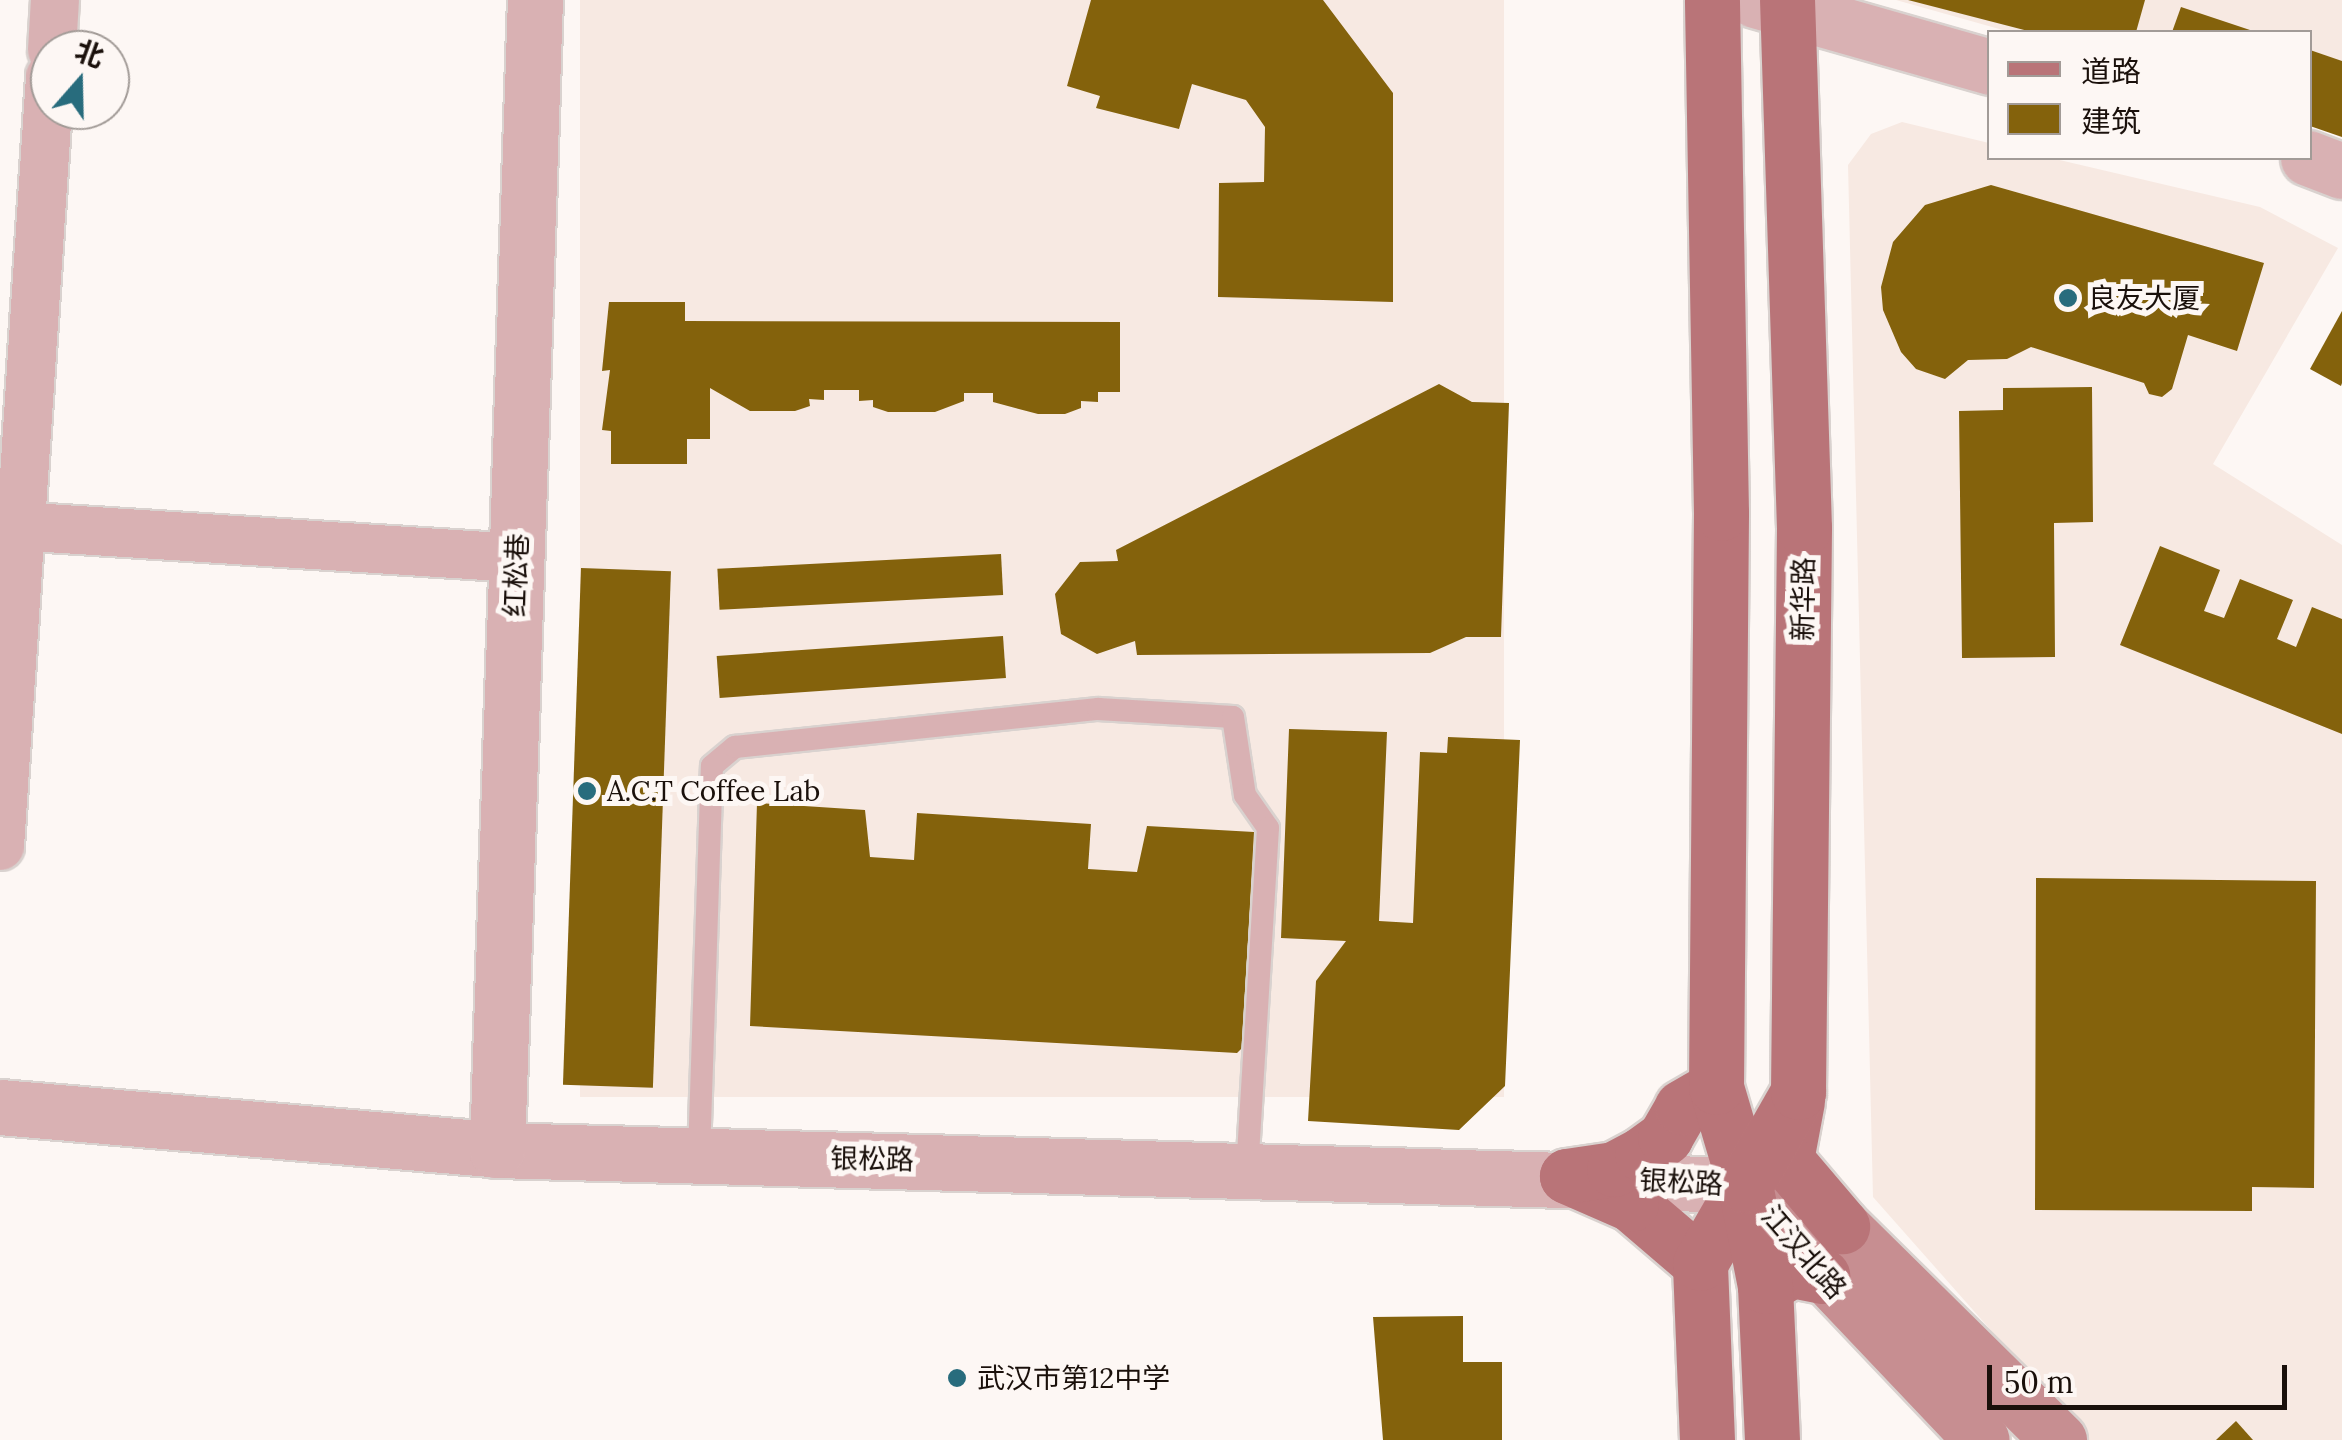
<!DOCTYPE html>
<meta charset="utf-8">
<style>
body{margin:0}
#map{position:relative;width:2342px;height:1440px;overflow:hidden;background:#fdf7f4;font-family:Lora,"Noto Sans SC",serif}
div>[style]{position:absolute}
.built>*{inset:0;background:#f7e9e2;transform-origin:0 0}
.building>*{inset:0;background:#84620c;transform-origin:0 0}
.roads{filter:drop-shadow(2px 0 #d9d2cf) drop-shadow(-2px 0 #d9d2cf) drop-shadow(0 2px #d9d2cf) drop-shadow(0 -2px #d9d2cf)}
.service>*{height:22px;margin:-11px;padding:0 11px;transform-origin:11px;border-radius:11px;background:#d9b1b3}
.minor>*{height:48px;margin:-24px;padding:0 24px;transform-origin:24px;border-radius:24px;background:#d9b1b3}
.tertiary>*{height:55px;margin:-27.5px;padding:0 27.5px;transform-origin:27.5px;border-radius:27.5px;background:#d9b1b3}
.secondary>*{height:55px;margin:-27.5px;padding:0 27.5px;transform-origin:27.5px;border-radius:27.5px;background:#c78e91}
.primary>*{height:55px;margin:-27.5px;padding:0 27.5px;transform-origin:27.5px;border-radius:27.5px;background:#b97478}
.dots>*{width:28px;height:28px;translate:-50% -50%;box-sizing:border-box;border:5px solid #fdf7f4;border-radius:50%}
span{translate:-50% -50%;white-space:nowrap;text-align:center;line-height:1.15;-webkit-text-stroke:10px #fdf7f4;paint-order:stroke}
.poi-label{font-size:28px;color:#1a100b}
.left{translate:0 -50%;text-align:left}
.street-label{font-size:28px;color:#1a100b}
.legend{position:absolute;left:1987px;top:30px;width:325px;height:130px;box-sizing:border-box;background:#fdf7f4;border:2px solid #a29b97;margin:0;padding:12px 18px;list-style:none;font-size:30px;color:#1a100b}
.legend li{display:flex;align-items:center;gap:20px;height:50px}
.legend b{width:50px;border:2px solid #a29b97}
.north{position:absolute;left:30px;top:30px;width:100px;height:100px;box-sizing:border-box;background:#fdf7f4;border:2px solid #a29b97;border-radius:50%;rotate:20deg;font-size:28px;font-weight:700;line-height:40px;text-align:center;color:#1a100b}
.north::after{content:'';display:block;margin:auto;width:35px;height:45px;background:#286c7d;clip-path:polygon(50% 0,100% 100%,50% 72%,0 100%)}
.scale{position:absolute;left:1987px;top:1365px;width:300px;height:45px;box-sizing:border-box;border:5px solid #1a100b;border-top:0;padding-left:12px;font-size:30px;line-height:35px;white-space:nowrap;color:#1a100b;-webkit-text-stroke:8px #fdf7f4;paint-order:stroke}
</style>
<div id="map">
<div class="built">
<i style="left:580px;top:0;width:924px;height:1097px"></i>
<i style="clip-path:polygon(1896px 0,2342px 0,2342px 138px,2310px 123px,2310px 32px,2010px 32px)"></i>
<i style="clip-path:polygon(1902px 122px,1989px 143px,1990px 158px,2051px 158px,2260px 207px,2338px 248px,2213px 464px,2342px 545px,2342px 1440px,2088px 1440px,1873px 1197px,1848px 165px,1871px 134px)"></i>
</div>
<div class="building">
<i style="clip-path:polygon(1091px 0,1323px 0,1393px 93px,1393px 302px,1218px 297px,1219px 183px,1264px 182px,1265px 127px,1246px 100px,1192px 84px,1179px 129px,1096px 108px,1100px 96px,1067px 86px)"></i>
<i style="clip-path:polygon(1908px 0,2145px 0,2136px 32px,2032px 32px)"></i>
<i style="clip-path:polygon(2181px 7px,2256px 32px,2172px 32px)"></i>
<i style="clip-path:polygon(2310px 50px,2342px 61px,2342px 137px,2310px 126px)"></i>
<i style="clip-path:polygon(1991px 185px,2264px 263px,2237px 351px,2188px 335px,2172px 389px,2162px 397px,2149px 394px,2144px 383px,2031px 347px,2007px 359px,1968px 360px,1945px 379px,1916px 369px,1901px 352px,1883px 310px,1881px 287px,1893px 242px,1925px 205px)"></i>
<i style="clip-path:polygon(609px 302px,685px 302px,685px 321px,1120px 322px,1120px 392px,1098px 392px,1098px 402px,1081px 401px,1081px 408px,1065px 414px,1038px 414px,993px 402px,993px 393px,964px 393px,964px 401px,935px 412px,888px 412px,873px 407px,873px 400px,859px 401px,859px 390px,824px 390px,824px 400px,809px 399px,810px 406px,795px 411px,750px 411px,710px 388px,710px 439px,687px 439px,687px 464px,611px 464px,611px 431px,602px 430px,610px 370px,602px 371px)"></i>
<i style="clip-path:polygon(2342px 311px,2342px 383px,2341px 386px,2310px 369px)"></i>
<i style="clip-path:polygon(1439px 384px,1472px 402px,1509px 403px,1501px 637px,1466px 637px,1430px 653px,1137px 655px,1135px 641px,1097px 654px,1061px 634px,1055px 594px,1080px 562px,1118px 561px,1116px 550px)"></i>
<i style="clip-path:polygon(2092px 387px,2093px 522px,2054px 523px,2055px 657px,1962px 658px,1959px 411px,2003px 410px,2003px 388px)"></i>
<i style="clip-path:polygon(2160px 546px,2220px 570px,2204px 611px,2224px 618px,2240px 579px,2293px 600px,2277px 639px,2296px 647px,2312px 607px,2342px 619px,2342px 734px,2120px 645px)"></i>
<i style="left:1001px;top:554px;width:41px;height:284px;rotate:87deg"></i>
<i style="left:581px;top:568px;width:90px;height:517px;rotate:2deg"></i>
<i style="left:1003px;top:636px;width:42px;height:287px;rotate:86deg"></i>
<i style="clip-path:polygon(1289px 729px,1387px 732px,1379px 921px,1413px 923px,1420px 752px,1447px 753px,1448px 737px,1520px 740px,1505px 1086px,1459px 1130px,1308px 1121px,1316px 981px,1346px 941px,1281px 938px)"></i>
<i style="clip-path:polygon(757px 803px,865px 810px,870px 857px,914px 860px,917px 813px,1091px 824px,1088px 869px,1137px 872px,1147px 826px,1254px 832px,1242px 1048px,1237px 1053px,750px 1026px)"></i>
<i style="clip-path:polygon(2036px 878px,2316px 881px,2314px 1188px,2252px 1187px,2252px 1211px,2035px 1210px)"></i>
<i style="clip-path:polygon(1463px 1316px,1463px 1362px,1502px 1362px,1502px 1440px,1383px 1440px,1373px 1317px)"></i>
<i style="clip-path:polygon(2236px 1421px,2253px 1440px,2216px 1440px)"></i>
</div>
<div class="roads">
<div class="service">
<i style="left:699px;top:1155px;width:389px;rotate:-88.1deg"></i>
<i style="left:712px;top:766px;width:30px;rotate:-40deg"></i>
<i style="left:735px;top:747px;width:365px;rotate:-6deg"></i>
<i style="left:1098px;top:709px;width:135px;rotate:3.4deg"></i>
<i style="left:1233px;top:717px;width:79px;rotate:81.3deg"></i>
<i style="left:1245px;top:795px;width:40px;rotate:55.1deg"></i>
<i style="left:1268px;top:828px;width:341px;rotate:93.5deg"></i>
</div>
<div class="minor">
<i style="left:52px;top:50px;width:50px;rotate:-86.6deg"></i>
<i style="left:0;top:525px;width:518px;rotate:3.65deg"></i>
<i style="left:0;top:846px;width:771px;rotate:-86.28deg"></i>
</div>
<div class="tertiary">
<i style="left:1755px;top:0;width:244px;rotate:15.9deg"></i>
<i style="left:2308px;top:158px;width:36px;rotate:21deg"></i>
<i style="left:0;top:1107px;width:499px;rotate:4.9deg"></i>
<i style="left:497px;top:1150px;width:1248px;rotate:1.61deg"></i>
<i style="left:497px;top:1150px;width:1151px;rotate:-88.11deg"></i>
</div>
<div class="secondary">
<i style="left:1745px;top:1185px;width:105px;rotate:22.9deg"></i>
<i style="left:1842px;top:1226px;width:305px;rotate:44.6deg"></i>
<i style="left:1793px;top:1241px;width:274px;rotate:46.5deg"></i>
</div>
<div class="primary">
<i style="left:1797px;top:1101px;width:60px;rotate:100.6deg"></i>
<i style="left:1786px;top:1160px;width:87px;rotate:49.7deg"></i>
<i style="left:1700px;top:1263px;width:91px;rotate:-139.5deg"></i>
<i style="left:1631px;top:1204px;width:70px;rotate:-156.4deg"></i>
<i style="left:1567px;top:1176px;width:48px;rotate:-8.5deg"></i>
<i style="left:1614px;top:1169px;width:32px;rotate:-28deg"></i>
<i style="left:1642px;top:1154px;width:29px;rotate:-36deg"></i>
<i style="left:1665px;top:1137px;width:34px;rotate:-60deg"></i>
<i style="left:1682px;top:1107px;width:39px;rotate:-30deg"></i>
<i style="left:1765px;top:1286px;width:31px;rotate:-31deg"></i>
<i style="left:1792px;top:1270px;width:31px;rotate:11deg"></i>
<i style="left:1707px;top:1440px;width:177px;rotate:-92.3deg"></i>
<i style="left:1700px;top:1263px;width:90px;rotate:-60deg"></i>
<i style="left:1745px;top:1185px;width:102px;rotate:-106.5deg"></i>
<i style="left:1716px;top:1087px;width:574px;rotate:-89.5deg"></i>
<i style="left:1721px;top:513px;width:513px;rotate:-91.01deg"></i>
<i style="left:1772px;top:1440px;width:154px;rotate:-92.6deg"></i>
<i style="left:1765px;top:1286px;width:103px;rotate:-101.2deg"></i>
<i style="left:1745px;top:1185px;width:107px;rotate:-60.3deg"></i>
<i style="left:1798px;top:1092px;width:564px;rotate:-89.39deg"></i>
<i style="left:1804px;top:528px;width:528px;rotate:-91.84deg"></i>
</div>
</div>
<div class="dots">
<i style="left:2068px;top:298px;background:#286c7d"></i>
<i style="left:587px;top:791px;background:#286c7d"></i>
<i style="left:957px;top:1378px;background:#286c7d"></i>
</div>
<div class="poi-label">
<span class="left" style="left:2088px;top:298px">良友大厦</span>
<span class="left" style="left:607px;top:791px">A.C.T Coffee Lab</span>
<span class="left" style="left:977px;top:1378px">武汉市第12中学</span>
</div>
<div class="street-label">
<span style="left:516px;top:575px;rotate:-88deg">红松巷</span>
<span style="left:1803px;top:599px;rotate:-89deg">新华路</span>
<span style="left:872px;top:1159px;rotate:1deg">银松路</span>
<span style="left:1681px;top:1182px;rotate:3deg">银松路</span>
<span style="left:1804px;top:1252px;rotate:49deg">江汉北路</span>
</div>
<ul class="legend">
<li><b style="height:12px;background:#b97478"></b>道路</li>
<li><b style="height:28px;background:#84620c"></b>建筑</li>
</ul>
<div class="north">北</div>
<div class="scale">50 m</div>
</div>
